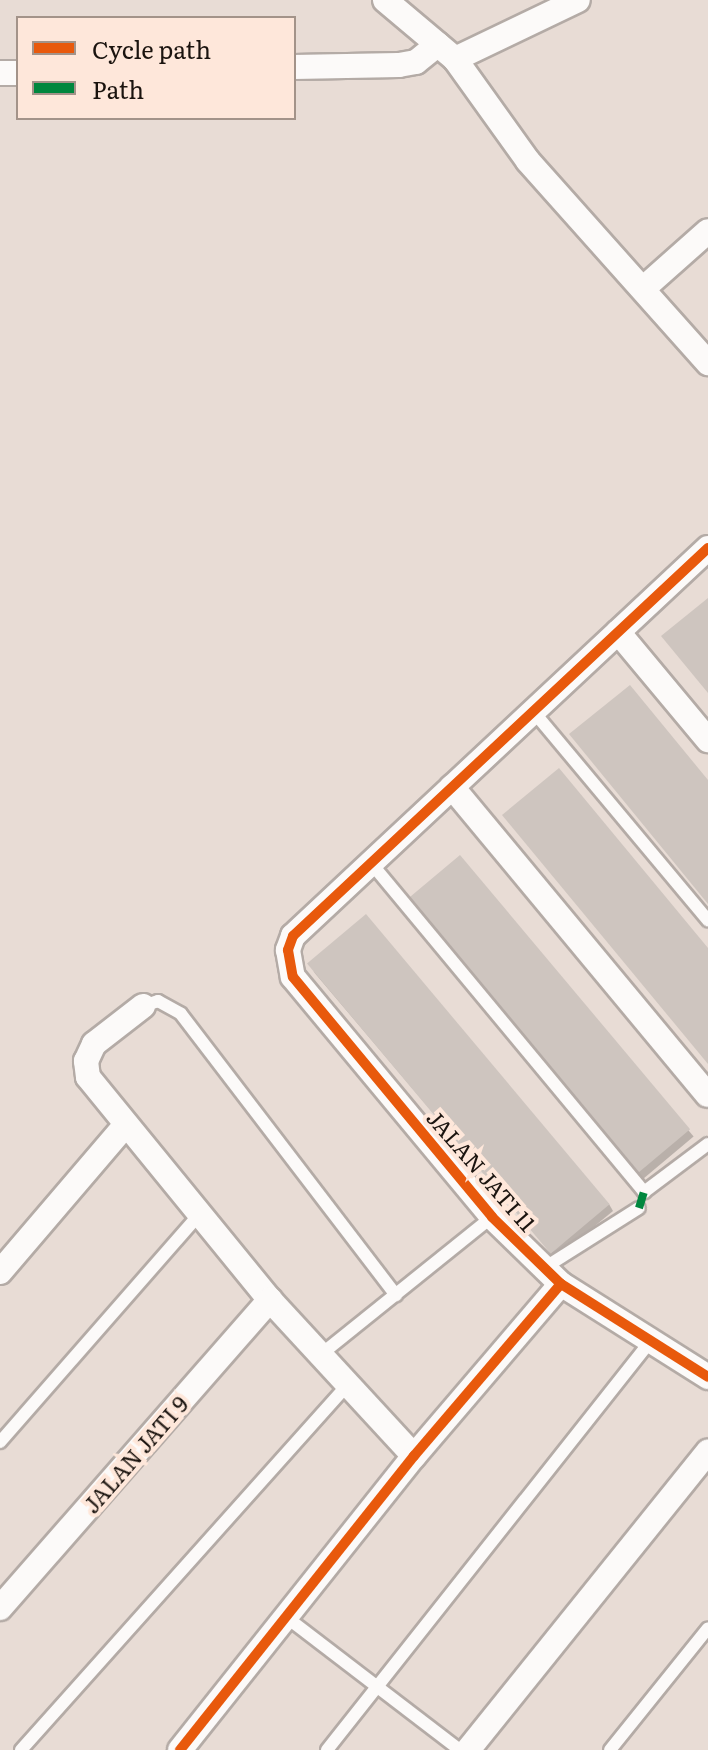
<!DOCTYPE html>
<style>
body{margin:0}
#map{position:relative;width:708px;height:1750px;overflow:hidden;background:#e8dcd5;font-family:Literata,serif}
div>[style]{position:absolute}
.shadow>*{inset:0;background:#0003;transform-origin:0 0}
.building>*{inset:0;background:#cec5bf;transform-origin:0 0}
.roads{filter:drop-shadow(2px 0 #b4aba6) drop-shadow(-2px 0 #b4aba6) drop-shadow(0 2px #b4aba6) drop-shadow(0 -2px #b4aba6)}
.service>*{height:12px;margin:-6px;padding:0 6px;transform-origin:6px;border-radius:6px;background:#fcfaf9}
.minor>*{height:24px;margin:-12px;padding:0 12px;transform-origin:12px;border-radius:12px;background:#fcfaf9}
.quiet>*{height:8px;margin-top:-4px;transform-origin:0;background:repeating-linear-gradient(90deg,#00873e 0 16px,transparent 0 24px)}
.cycleway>*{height:10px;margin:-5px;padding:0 5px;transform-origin:5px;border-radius:5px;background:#e8590c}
span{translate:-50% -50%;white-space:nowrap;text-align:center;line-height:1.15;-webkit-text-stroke:8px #fee7da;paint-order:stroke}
.street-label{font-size:22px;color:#1b140f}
.legend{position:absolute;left:16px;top:16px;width:280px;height:104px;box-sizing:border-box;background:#fee7da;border:2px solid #a39389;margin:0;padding:10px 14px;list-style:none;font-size:24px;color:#1b140f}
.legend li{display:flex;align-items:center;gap:16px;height:40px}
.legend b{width:40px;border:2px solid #a39389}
</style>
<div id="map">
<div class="shadow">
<i style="left:459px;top:857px;width:365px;height:70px;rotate:50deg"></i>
<i style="clip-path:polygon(313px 971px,609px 1204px,613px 1211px,556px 1258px)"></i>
</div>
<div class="building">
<i style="clip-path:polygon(708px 598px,708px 693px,661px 636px)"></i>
<i style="clip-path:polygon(630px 685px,708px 780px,708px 904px,569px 734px)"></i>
<i style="clip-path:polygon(559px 768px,708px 948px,708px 1064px,502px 815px)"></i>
<i style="left:460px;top:855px;width:358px;height:72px;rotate:50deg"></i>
<i style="left:366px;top:914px;width:379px;height:77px;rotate:50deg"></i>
</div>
<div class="roads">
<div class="service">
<i style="left:533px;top:711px;width:273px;rotate:50.1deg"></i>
<i style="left:371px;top:863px;width:428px;rotate:50.3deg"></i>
<i style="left:644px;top:1192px;width:80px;rotate:-36.9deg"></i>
<i style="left:143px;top:1006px;width:16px;rotate:-18deg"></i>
<i style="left:158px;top:1001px;width:26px;rotate:29deg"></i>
<i style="left:181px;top:1014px;width:354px;rotate:52.6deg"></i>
<i style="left:544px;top:1268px;width:112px;rotate:-32.3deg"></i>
<i style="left:319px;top:1356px;width:222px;rotate:-38.8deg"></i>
<i style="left:0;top:1442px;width:302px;rotate:-48.8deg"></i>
<i style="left:286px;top:1617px;width:219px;rotate:37.4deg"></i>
<i style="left:21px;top:1750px;width:488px;rotate:-48.2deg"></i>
<i style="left:327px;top:1750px;width:519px;rotate:-51.65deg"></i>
<i style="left:610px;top:1750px;width:156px;rotate:-51.2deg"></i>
</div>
<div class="minor">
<i style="left:385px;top:0;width:92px;rotate:40.1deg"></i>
<i style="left:455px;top:59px;width:125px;rotate:54.4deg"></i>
<i style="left:528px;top:161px;width:271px;rotate:48.3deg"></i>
<i style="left:455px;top:59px;width:136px;rotate:-25.6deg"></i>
<i style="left:294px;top:67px;width:105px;rotate:-1.1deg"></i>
<i style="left:399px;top:65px;width:17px;rotate:-10deg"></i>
<i style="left:416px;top:62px;width:28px;rotate:-39deg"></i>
<i style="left:0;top:73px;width:18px"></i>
<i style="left:645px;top:287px;width:84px;rotate:-41.6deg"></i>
<i style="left:708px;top:548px;width:568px;rotate:136.93deg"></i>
<i style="left:293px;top:936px;width:15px;rotate:110deg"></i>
<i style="left:288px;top:950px;width:27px;rotate:80deg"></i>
<i style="left:293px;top:977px;width:312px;rotate:50.3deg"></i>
<i style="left:492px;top:1217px;width:96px;rotate:44.2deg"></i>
<i style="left:561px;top:1284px;width:174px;rotate:32.3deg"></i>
<i style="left:618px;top:632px;width:141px;rotate:50.2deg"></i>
<i style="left:452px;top:787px;width:400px;rotate:50.3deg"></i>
<i style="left:143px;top:1006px;width:62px;rotate:142.2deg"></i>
<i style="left:94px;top:1044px;width:19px;rotate:115deg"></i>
<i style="left:86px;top:1061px;width:16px;rotate:83deg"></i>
<i style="left:88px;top:1077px;width:288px;rotate:50.8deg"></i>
<i style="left:270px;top:1300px;width:212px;rotate:47.3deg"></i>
<i style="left:0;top:1272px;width:191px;rotate:-49.5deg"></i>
<i style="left:0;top:1608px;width:410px;rotate:-48.8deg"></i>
<i style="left:180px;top:1750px;width:376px;rotate:-51.5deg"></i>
<i style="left:414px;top:1456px;width:226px;rotate:-49.5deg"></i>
<i style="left:468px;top:1750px;width:383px;rotate:-51.2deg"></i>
</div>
</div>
<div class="quiet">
<i style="left:639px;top:1208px;width:17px;rotate:-73deg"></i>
</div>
<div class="cycleway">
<i style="left:708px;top:548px;width:568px;rotate:136.93deg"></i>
<i style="left:293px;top:936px;width:15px;rotate:110deg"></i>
<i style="left:288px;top:950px;width:27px;rotate:80deg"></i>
<i style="left:293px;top:977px;width:312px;rotate:50.3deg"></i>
<i style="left:492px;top:1217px;width:96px;rotate:44.2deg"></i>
<i style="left:561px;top:1284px;width:174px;rotate:32.3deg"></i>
<i style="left:180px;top:1750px;width:376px;rotate:-51.5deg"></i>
<i style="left:414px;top:1456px;width:226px;rotate:-49.5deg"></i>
</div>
<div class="street-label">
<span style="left:482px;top:1170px;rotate:49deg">JALAN JATI 11</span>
<span style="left:135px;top:1454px;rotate:-49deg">JALAN JATI 9</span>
</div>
<ul class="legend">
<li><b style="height:10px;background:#e8590c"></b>Cycle path</li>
<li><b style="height:10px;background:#00873e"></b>Path</li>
</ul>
</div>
